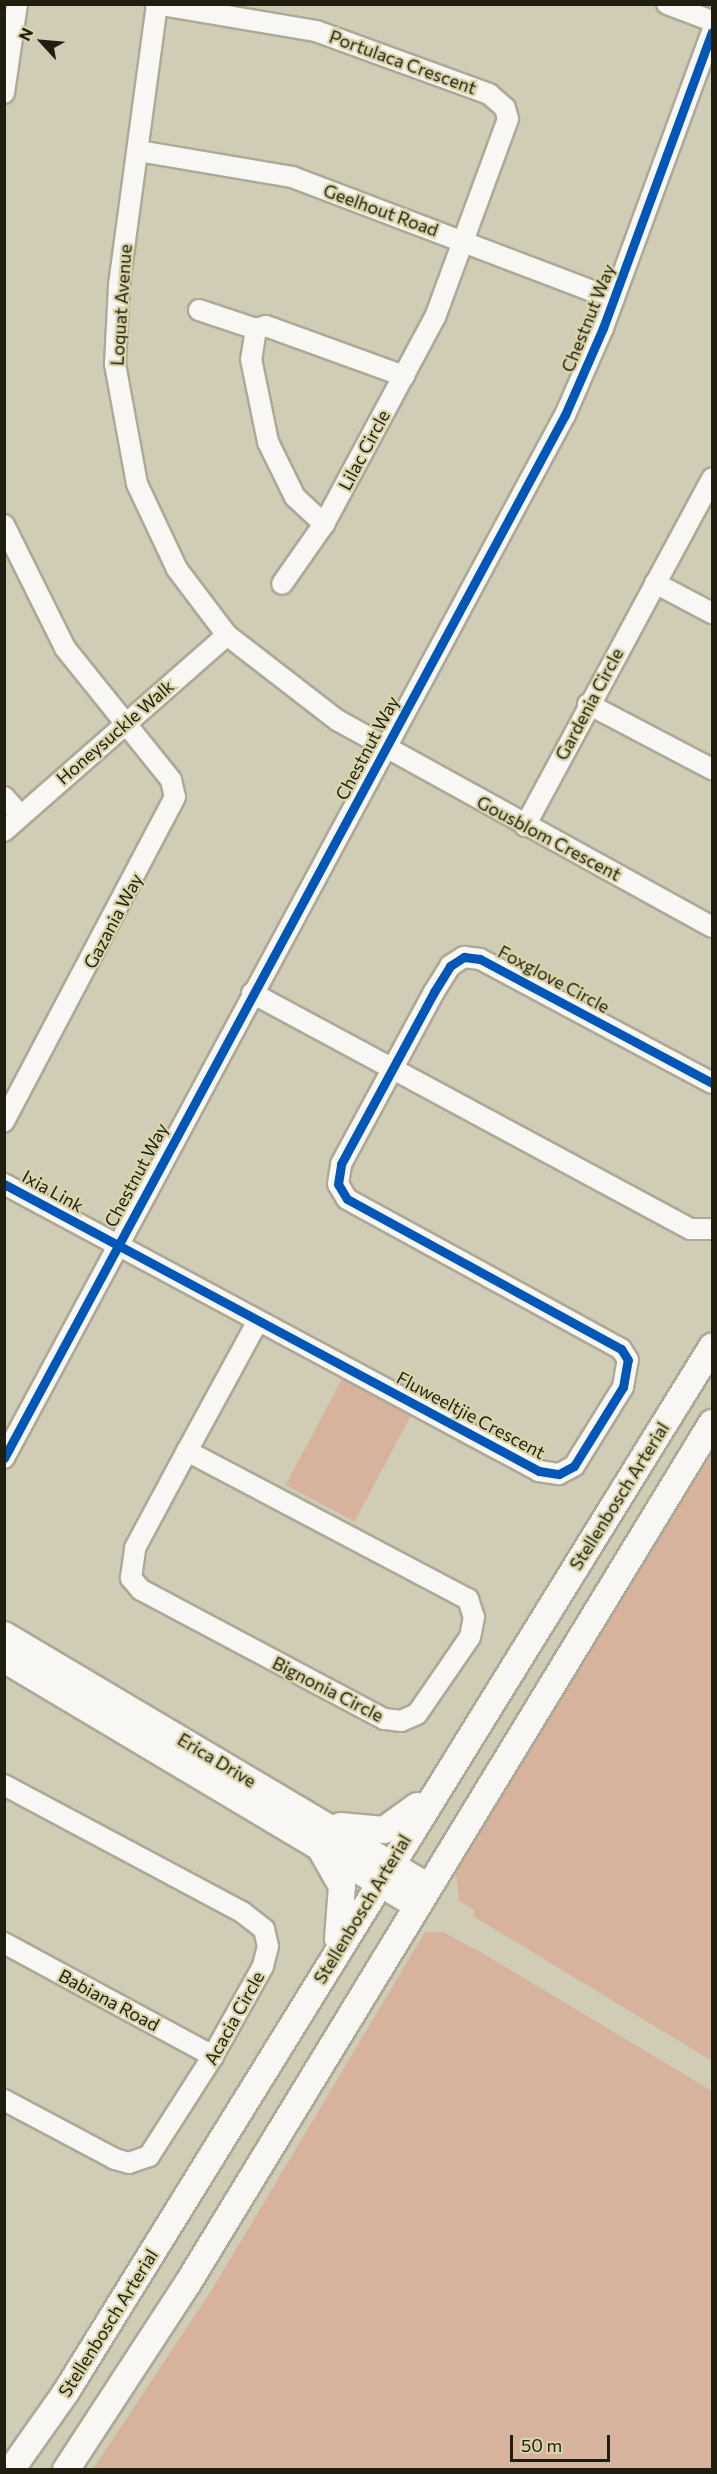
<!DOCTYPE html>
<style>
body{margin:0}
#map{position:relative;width:717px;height:2474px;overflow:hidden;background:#d0ccb6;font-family:Commissioner,sans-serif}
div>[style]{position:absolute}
.green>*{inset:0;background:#d7b39e;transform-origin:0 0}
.roads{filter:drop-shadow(2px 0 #aca997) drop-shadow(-2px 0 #aca997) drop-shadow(0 2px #aca997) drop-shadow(0 -2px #aca997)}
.minor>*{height:20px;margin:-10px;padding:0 10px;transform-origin:10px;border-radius:10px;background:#f8f7f4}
.major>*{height:26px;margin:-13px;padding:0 13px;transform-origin:13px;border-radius:13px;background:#f8f7f4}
.cycleway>*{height:9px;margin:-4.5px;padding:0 4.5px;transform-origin:4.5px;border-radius:4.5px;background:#0057b8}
span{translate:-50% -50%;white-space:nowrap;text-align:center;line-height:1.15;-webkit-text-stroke:4.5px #dad4ab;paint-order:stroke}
.street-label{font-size:18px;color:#201e0e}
.frame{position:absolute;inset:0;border:6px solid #201e0e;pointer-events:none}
.north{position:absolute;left:12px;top:12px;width:60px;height:60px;-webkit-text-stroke:4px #dad4ab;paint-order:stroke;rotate:296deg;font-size:16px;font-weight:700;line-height:24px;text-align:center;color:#201e0e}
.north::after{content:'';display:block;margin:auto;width:21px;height:27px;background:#201e0e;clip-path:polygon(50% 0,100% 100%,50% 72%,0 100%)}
.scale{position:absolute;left:510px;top:2435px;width:100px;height:27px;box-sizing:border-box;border:3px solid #201e0e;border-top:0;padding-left:8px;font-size:18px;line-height:21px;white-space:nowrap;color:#201e0e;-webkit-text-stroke:4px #dad4ab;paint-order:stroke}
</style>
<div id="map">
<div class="green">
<i style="left:342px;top:1379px;width:78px;height:120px;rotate:28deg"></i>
<i style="clip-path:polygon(712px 1453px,712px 2061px,473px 1916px,475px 1911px,459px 1901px,456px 1872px)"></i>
<i style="clip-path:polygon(425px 1932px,443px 1932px,482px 1953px,712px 2091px,712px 2469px,93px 2469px,213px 2288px)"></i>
</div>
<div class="roads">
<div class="minor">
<i style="left:156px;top:4px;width:162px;rotate:9.6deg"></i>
<i style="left:316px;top:31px;width:184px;rotate:20deg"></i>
<i style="left:489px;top:94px;width:21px;rotate:41deg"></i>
<i style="left:505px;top:108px;width:11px;rotate:75deg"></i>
<i style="left:508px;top:119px;width:211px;rotate:110.2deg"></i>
<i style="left:435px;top:317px;width:235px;rotate:118.2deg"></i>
<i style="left:324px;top:524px;width:73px;rotate:125deg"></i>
<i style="left:157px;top:4px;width:285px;rotate:97.7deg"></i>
<i style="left:119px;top:286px;width:78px;rotate:92.9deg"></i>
<i style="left:115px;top:364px;width:122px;rotate:79.6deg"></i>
<i style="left:137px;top:484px;width:94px;rotate:64.8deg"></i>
<i style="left:177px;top:569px;width:83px;rotate:52.9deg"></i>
<i style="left:227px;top:635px;width:139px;rotate:37.7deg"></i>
<i style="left:337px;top:720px;width:428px;rotate:28.9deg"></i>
<i style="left:667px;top:4px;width:48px;rotate:20.7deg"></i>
<i style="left:4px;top:93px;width:90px;rotate:-81.7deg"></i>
<i style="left:139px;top:151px;width:155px;rotate:9.6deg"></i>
<i style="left:292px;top:177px;width:344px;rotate:20.8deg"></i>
<i style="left:199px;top:310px;width:60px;rotate:18.4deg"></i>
<i style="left:256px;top:329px;width:10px;rotate:-17deg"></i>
<i style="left:266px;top:326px;width:147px;rotate:19.9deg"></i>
<i style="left:256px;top:329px;width:30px;rotate:99deg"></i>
<i style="left:251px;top:359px;width:85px;rotate:78.4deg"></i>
<i style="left:268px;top:442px;width:61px;rotate:63.9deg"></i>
<i style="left:295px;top:497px;width:40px;rotate:43deg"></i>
<i style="left:4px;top:525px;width:137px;rotate:63.6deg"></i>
<i style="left:65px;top:648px;width:169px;rotate:51.2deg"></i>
<i style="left:171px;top:780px;width:17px;rotate:77deg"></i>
<i style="left:175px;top:797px;width:367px;rotate:117.8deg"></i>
<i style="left:655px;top:583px;width:64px;rotate:27.8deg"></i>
<i style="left:588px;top:704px;width:140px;rotate:27.7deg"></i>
<i style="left:4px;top:797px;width:25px;rotate:48deg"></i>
<i style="left:525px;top:826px;width:395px;rotate:-61.7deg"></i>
<i style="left:4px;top:831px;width:297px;rotate:-41.3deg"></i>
<i style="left:252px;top:993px;width:498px;rotate:28.3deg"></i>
<i style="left:691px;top:1229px;width:21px"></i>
<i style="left:4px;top:1184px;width:607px;rotate:28.21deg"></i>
<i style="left:539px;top:1471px;width:20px;rotate:9deg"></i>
<i style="left:559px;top:1474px;width:17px;rotate:-28deg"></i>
<i style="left:574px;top:1466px;width:93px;rotate:-58.2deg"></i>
<i style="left:623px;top:1387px;width:27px;rotate:-80deg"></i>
<i style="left:628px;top:1360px;width:13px;rotate:-122deg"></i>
<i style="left:621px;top:1349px;width:312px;rotate:-151.3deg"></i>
<i style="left:347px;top:1199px;width:17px;rotate:-121deg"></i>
<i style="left:338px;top:1184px;width:20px;rotate:-81deg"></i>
<i style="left:341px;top:1164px;width:196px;rotate:-61.6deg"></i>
<i style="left:434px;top:992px;width:31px;rotate:-58deg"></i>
<i style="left:450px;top:966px;width:17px;rotate:-33deg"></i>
<i style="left:464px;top:957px;width:16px;rotate:7deg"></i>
<i style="left:480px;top:959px;width:263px;rotate:28.1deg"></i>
<i style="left:187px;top:1451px;width:318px;rotate:27.8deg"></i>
<i style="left:468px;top:1599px;width:19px;rotate:72deg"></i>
<i style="left:474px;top:1617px;width:20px;rotate:101deg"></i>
<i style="left:470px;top:1637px;width:93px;rotate:124.5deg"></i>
<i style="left:417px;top:1714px;width:17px;rotate:156deg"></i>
<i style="left:401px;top:1721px;width:17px;rotate:-173deg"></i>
<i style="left:384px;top:1719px;width:275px;rotate:-152deg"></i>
<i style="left:141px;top:1590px;width:16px;rotate:-130deg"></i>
<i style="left:131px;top:1578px;width:30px;rotate:-82deg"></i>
<i style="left:135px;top:1548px;width:110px;rotate:-61.8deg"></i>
<i style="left:187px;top:1451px;width:148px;rotate:-61.4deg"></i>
<i style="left:4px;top:1458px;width:1184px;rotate:-61.73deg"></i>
<i style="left:565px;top:415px;width:95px;rotate:-66.4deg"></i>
<i style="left:603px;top:328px;width:315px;rotate:-69.8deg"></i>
<i style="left:4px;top:1785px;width:270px;rotate:28.1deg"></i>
<i style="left:242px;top:1912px;width:28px;rotate:38deg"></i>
<i style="left:264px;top:1929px;width:17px;rotate:77deg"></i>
<i style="left:268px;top:1946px;width:21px;rotate:104deg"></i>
<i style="left:263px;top:1966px;width:103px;rotate:119.1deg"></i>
<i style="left:213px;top:2056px;width:119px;rotate:122.6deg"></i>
<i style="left:149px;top:2156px;width:21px;rotate:161deg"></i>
<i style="left:129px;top:2163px;width:15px;rotate:-164deg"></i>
<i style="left:115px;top:2159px;width:126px;rotate:-152deg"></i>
<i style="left:4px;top:1943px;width:238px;rotate:28.4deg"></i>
</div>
<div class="major">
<i style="left:4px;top:1635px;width:493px;rotate:30.7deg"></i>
<i style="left:4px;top:1659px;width:481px;rotate:30.8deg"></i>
<i style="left:340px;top:1826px;width:44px;rotate:5.2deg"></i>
<i style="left:384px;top:1830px;width:41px;rotate:-36deg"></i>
<i style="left:322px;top:1851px;width:40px;rotate:60.3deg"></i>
<i style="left:342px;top:1886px;width:53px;rotate:94.3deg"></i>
<i style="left:11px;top:2470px;width:95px;rotate:-54.8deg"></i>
<i style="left:66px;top:2392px;width:1229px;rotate:-58.28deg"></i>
<i style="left:66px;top:2470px;width:223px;rotate:-56.9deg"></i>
<i style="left:188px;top:2283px;width:1007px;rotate:-58.65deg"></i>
</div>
</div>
<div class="cycleway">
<i style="left:4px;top:1184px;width:607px;rotate:28.21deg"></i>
<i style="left:539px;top:1471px;width:20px;rotate:9deg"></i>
<i style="left:559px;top:1474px;width:17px;rotate:-28deg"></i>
<i style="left:574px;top:1466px;width:93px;rotate:-58.2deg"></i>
<i style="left:623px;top:1387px;width:27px;rotate:-80deg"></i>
<i style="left:628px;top:1360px;width:13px;rotate:-122deg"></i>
<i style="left:621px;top:1349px;width:312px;rotate:-151.3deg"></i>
<i style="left:347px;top:1199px;width:17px;rotate:-121deg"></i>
<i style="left:338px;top:1184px;width:20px;rotate:-81deg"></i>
<i style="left:341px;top:1164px;width:196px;rotate:-61.6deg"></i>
<i style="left:434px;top:992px;width:31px;rotate:-58deg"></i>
<i style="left:450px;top:966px;width:17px;rotate:-33deg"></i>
<i style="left:464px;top:957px;width:16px;rotate:7deg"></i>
<i style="left:480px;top:959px;width:263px;rotate:28.1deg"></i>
<i style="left:4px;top:1458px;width:1184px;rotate:-61.73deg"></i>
<i style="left:565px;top:415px;width:95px;rotate:-66.4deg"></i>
<i style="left:603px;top:328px;width:315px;rotate:-69.8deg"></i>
</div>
<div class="street-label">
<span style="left:403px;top:62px;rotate:20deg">Portulaca Crescent</span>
<span style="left:381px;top:210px;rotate:20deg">Geelhout Road</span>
<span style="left:121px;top:305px;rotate:-86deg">Loquat Avenue</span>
<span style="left:588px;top:318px;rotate:-68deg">Chestnut Way</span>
<span style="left:364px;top:450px;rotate:-62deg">Lilac Circle</span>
<span style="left:589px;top:704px;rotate:-62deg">Gardenia Circle</span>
<span style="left:115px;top:732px;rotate:-41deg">Honeysuckle Walk</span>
<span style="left:367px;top:748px;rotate:-62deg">Chestnut Way</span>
<span style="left:549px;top:838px;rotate:28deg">Gousblom Crescent</span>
<span style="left:113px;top:921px;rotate:-62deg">Gazania Way</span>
<span style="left:554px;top:979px;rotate:28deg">Foxglove Circle</span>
<span style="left:136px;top:1175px;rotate:-62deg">Chestnut Way</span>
<span style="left:53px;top:1191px;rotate:29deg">Ixia Link</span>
<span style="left:471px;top:1415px;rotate:28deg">Fluweeltjie Crescent</span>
<span style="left:619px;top:1496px;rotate:-58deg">Stellenbosch Arterial</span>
<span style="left:328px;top:1689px;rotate:27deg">Bignonia Circle</span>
<span style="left:217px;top:1760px;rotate:31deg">Erica Drive</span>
<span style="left:362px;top:1909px;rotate:-59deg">Stellenbosch Arterial</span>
<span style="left:109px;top:2000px;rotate:28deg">Babiana Road</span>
<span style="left:234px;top:2018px;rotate:-61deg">Acacia Circle</span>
<span style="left:108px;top:2323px;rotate:-58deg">Stellenbosch Arterial</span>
</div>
<div class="frame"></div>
<div class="north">N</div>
<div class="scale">50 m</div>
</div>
